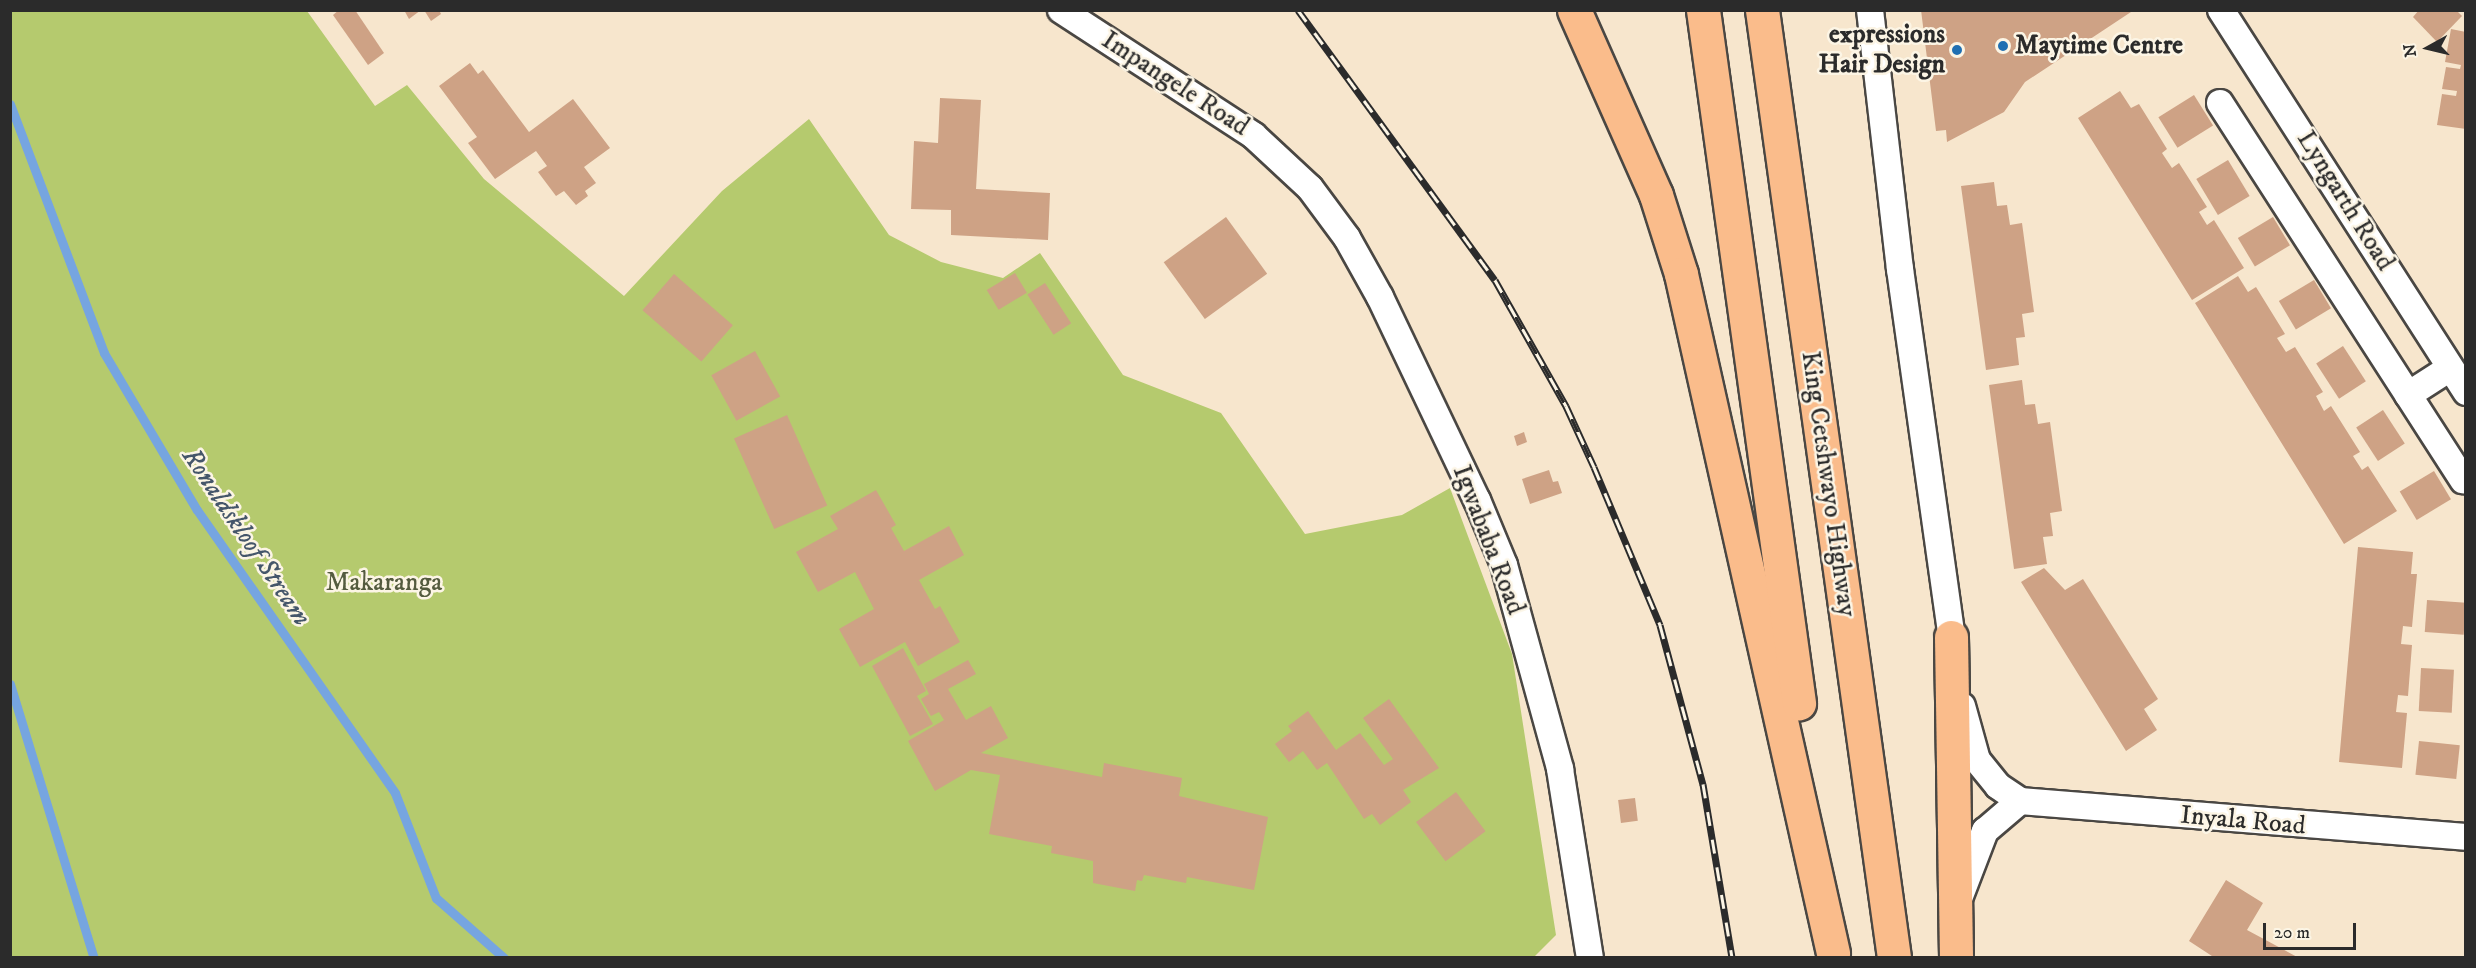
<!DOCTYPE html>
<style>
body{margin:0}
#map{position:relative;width:2476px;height:968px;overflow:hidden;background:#f7e6cd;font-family:"IM FELL DW Pica",serif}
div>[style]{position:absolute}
.green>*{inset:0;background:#b5ca6e}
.stream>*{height:9px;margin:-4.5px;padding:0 4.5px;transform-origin:4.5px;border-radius:4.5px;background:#76a5e0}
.building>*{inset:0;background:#cea285;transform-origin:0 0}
.roads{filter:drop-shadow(2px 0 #4a4743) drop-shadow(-2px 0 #4a4743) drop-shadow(0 2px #4a4743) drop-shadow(0 -2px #4a4743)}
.minor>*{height:26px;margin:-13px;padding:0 13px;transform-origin:13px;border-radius:13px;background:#fff}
.motorway>*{height:33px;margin:-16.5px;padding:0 16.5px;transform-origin:16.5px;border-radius:16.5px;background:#fabc8b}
.rail>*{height:7px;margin-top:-3.5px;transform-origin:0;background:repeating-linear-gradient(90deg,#fcf5e5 0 14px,#2b2b2b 0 28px);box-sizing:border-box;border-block:2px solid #2b2b2b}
.dots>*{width:16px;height:16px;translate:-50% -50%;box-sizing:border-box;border:3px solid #fcf5e5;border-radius:50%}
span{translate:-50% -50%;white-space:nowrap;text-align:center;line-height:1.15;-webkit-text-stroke:5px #fcf5e5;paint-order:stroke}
.poi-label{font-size:26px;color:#2b2b2b;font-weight:700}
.right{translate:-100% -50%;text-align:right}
.left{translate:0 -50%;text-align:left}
.street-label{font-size:26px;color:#2b2b2b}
.park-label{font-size:26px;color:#545b3f}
.water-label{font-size:27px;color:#45566a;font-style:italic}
.frame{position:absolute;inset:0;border:12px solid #2b2b2b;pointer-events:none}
.north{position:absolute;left:2398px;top:18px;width:60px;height:60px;-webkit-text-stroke:4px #fcf5e5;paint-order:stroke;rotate:262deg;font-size:16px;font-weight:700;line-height:24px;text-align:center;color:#2b2b2b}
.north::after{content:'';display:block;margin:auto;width:21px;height:27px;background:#2b2b2b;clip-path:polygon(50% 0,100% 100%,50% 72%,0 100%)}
.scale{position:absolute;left:2263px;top:923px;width:93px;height:27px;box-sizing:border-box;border:3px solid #2b2b2b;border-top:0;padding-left:8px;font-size:18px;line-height:21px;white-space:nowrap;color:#2b2b2b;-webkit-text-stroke:4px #fcf5e5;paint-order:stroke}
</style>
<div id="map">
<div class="green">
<i style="clip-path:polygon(10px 11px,307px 11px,375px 106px,407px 85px,484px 179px,624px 296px,722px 191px,809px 119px,889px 235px,941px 262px,1003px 278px,1040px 253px,1123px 375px,1221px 413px,1305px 534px,1402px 515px,1450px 488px,1512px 654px,1556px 935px,1533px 958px,11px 957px)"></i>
</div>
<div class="stream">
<i style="left:10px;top:104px;width:266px;rotate:69.3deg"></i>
<i style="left:104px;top:353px;width:182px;rotate:59.4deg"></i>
<i style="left:197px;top:510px;width:345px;rotate:55deg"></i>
<i style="left:395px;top:793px;width:113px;rotate:68.7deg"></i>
<i style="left:436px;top:898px;width:91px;rotate:41.4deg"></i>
<i style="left:10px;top:684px;width:287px;rotate:73deg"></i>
</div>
<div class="building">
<i style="clip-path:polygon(339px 10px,355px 10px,384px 53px,368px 65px,333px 15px)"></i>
<i style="clip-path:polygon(404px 10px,421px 10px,409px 19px)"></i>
<i style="clip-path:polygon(424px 10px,439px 10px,441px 14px,431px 21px)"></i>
<i style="clip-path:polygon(1921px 10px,2134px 10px,2025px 82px,2004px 112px,1947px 142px,1946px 130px,1936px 131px)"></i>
<i style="clip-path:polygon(2419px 10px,2456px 10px,2462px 16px,2437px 42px,2413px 17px)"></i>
<i style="clip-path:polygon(2451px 29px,2466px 32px,2466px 129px,2437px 125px,2442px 94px,2456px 96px,2457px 91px,2442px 89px,2446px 67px,2460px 69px,2461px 65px,2445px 62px)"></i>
<i style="clip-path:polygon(470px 63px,478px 74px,483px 70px,529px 132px,573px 99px,610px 148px,584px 167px,596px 183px,585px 191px,588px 196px,576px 205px,564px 191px,556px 196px,538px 172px,547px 166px,536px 151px,495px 179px,468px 143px,477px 137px,439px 86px)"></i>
<i style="clip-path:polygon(2120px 91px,2131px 108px,2139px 104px,2167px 149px,2162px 153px,2172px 168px,2179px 163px,2207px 207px,2199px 212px,2207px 225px,2214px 220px,2244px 268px,2192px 300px,2078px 118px)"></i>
<i style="left:2194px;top:95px;width:36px;height:42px;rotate:58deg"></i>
<i style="clip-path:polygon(940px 98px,981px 100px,976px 189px,1050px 193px,1048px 240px,951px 235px,951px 210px,911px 209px,914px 141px,938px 143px)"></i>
<i style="left:2228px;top:160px;width:42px;height:37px;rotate:59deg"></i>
<i style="clip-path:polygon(1994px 182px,1997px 206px,2007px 205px,2010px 225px,2022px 223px,2034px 312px,2022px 314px,2025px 337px,2016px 338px,2019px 365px,1986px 370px,1961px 186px)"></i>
<i style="left:1226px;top:217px;width:70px;height:77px;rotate:54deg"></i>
<i style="left:2273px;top:217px;width:33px;height:41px;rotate:59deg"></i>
<i style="left:1015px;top:273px;width:23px;height:33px;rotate:59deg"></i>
<i style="left:674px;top:274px;width:78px;height:48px;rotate:41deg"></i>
<i style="clip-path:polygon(2238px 276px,2248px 292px,2256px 287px,2285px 334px,2277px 338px,2286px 352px,2295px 347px,2323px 392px,2316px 396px,2324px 411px,2331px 406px,2360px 452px,2353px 456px,2362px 470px,2368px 466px,2397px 511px,2344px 544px,2195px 303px)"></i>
<i style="left:2314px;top:280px;width:33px;height:41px;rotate:59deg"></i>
<i style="left:1045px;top:283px;width:48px;height:21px;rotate:57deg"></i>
<i style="left:2343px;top:346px;width:42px;height:32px;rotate:57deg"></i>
<i style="left:755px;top:351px;width:52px;height:50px;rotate:61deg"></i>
<i style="clip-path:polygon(2022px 380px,2025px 405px,2035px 404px,2038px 424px,2050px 422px,2062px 511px,2050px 513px,2053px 536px,2043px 537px,2047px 564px,2014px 569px,1989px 385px)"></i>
<i style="left:2383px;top:410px;width:40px;height:32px;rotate:57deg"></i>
<i style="left:787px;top:415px;width:99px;height:58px;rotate:66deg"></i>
<i style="clip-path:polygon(1524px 432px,1527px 442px,1517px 446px,1514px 436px)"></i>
<i style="clip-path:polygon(1549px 470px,1553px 482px,1558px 481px,1562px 493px,1530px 504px,1522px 479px)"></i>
<i style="left:2434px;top:471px;width:33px;height:40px;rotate:59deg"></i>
<i style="clip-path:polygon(876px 490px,896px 525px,891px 528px,904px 551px,949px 526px,964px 555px,919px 580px,935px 609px,940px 606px,960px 642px,918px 666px,905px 642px,860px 667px,839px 629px,874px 609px,855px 572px,818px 592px,796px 552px,838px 529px,830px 516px)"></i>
<i style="clip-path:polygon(2358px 547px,2413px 552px,2411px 574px,2417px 574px,2412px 627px,2403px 626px,2401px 644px,2412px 645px,2408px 696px,2398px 695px,2396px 712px,2407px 713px,2402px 768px,2339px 762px)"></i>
<i style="clip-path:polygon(2044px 568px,2065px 590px,2083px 579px,2158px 699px,2144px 709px,2157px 730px,2126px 751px,2021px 582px)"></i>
<i style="left:2427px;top:600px;width:39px;height:32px;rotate:4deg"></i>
<i style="clip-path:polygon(903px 648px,926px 691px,917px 696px,933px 724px,910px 736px,872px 666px)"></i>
<i style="clip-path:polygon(968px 660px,976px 674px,948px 689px,966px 720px,991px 706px,1008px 738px,981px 753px,1102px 777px,1104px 763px,1182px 778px,1179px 796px,1268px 817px,1254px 890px,1187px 877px,1186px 883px,1144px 875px,1142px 881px,1137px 880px,1135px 891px,1093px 883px,1093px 861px,1051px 853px,1052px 846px,989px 834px,1000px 775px,971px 770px,935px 791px,908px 741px,944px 720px,939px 712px,931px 716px,921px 699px,929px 694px,924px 684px)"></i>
<i style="left:2421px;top:668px;width:33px;height:43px;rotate:3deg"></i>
<i style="clip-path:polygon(1389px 699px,1439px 768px,1403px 790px,1411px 802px,1380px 825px,1372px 814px,1364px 819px,1327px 763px,1317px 770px,1303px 751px,1289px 762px,1275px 744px,1292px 731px,1288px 726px,1308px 711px,1336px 750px,1360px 733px,1384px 765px,1393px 759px,1363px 718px)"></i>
<i style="left:2419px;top:741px;width:41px;height:34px;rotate:6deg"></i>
<i style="left:1456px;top:792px;width:49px;height:50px;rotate:53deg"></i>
<i style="left:1635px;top:798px;width:23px;height:17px;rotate:83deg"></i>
<i style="clip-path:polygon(2226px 880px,2263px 903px,2247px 930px,2299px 958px,2215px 958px,2189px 941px)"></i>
</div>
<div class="roads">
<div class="minor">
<i style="left:1061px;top:10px;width:230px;rotate:33.1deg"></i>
<i style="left:1254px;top:136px;width:76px;rotate:42.9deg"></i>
<i style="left:1310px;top:188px;width:62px;rotate:53.5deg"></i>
<i style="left:1347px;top:238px;width:68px;rotate:60.8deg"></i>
<i style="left:1380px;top:297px;width:225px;rotate:64.5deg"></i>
<i style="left:1477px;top:500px;width:70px;rotate:67.4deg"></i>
<i style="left:1504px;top:565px;width:212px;rotate:74.6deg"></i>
<i style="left:1560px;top:769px;width:191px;rotate:81deg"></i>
<i style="left:1870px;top:10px;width:261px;rotate:83.4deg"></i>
<i style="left:1900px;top:269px;width:390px;rotate:82deg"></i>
<i style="left:2221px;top:10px;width:454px;rotate:57.3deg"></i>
<i style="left:2220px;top:103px;width:449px;rotate:57.2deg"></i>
<i style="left:2408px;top:395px;width:50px;rotate:-32.7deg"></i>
<i style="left:1962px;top:706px;width:56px;rotate:74.5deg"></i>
<i style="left:1977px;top:760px;width:33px;rotate:51deg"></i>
<i style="left:1998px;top:786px;width:27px;rotate:34deg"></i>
<i style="left:2020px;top:801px;width:447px;rotate:4.6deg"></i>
<i style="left:1960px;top:896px;width:70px;rotate:-69deg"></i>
<i style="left:1985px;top:831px;width:46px;rotate:-40.6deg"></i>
</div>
<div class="motorway">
<i style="left:1574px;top:10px;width:202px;rotate:66.1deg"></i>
<i style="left:1656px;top:195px;width:83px;rotate:72.4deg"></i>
<i style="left:1681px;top:274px;width:696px;rotate:77.38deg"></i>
<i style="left:1703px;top:10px;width:700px;rotate:82.11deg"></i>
<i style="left:1762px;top:10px;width:957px;rotate:82.07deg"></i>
<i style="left:1951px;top:637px;width:321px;rotate:89.1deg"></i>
</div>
</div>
<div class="rail">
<i style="left:1298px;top:10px;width:334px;rotate:53.9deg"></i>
<i style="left:1495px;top:280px;width:145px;rotate:60.6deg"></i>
<i style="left:1566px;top:406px;width:67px;rotate:65.3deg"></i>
<i style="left:1594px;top:467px;width:171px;rotate:67.3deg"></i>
<i style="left:1660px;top:625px;width:165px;rotate:74.9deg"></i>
<i style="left:1703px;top:784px;width:176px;rotate:80.5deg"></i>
</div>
<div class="dots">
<i style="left:2003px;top:46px;background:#1f6fb2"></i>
<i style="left:1957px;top:50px;background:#1f6fb2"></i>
</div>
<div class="poi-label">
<span class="right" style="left:1945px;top:50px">expressions<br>Hair Design</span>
<span class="left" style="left:2015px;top:46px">Maytime Centre</span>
</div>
<div class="street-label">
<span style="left:1175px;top:84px;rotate:33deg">Impangele Road</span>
<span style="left:2345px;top:201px;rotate:58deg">Lyngarth Road</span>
<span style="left:1828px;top:484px;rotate:82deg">King Cetshwayo Highway</span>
<span style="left:1488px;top:540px;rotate:69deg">Igwababa Road</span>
<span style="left:2243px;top:821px;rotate:5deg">Inyala Road</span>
</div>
<div class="park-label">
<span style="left:384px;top:583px">Makaranga</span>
</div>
<div class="water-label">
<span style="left:246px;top:537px;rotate:56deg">Ronaldskloof Stream</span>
</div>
<div class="frame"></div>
<div class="north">N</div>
<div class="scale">20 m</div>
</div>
